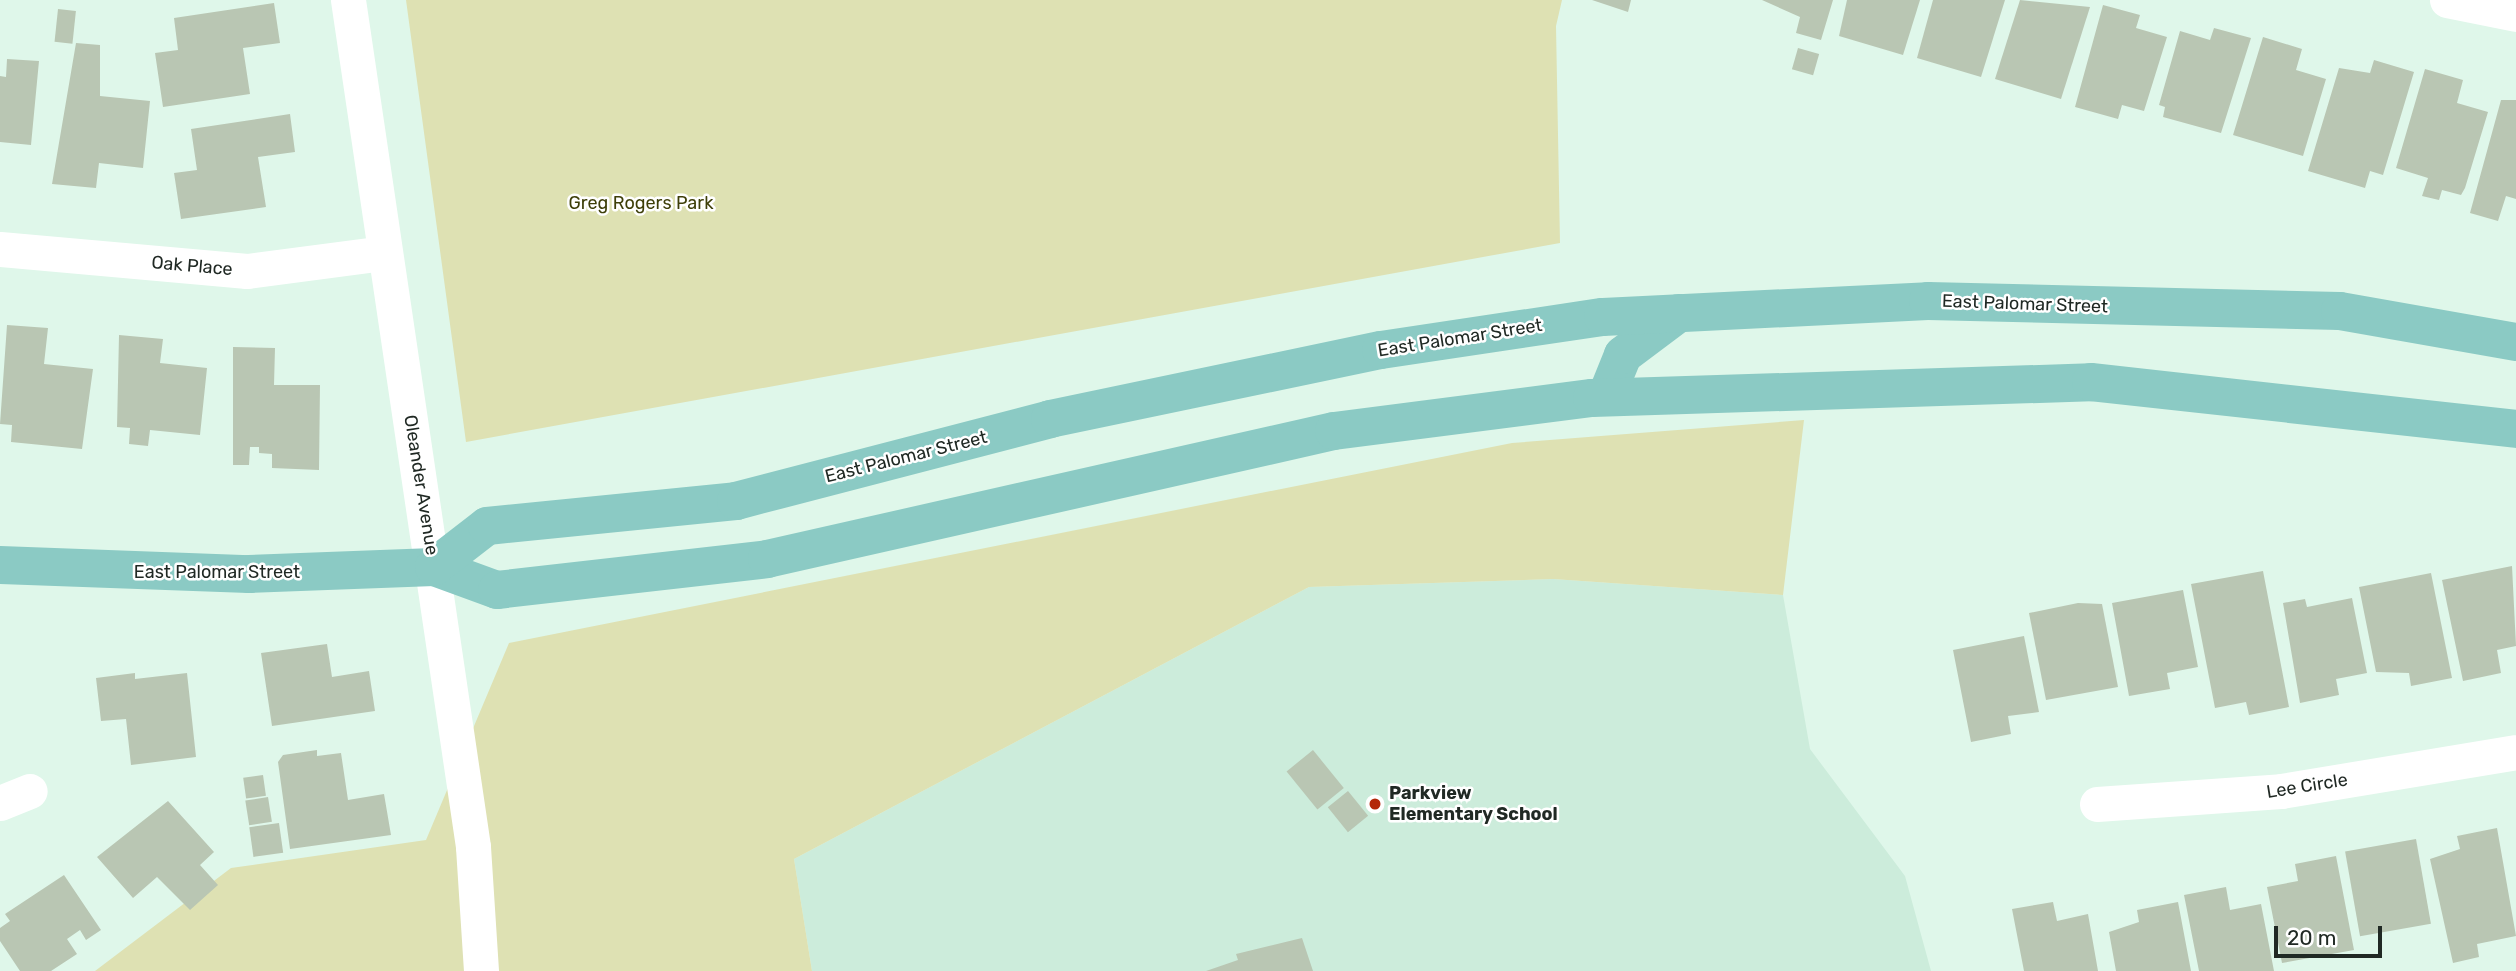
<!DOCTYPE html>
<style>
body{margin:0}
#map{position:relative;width:2516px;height:971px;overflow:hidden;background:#dff7ea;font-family:Rubik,sans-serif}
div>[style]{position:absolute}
.built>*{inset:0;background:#ccecdb}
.green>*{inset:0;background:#dee1b3}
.building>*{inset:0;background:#b9c6b3;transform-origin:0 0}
.minor>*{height:35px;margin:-17.5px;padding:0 17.5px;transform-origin:17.5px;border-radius:17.5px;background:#fff}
.major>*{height:38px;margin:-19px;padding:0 19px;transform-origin:19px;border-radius:19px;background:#8bcac4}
.dots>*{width:19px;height:19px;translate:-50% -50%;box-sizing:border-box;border:4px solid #fff;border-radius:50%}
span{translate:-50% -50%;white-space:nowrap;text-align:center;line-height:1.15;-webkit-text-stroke:5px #fff;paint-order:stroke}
.park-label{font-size:18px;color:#3e3f09}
.street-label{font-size:18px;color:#202924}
.poi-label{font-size:18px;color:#202924;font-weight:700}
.left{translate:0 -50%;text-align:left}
.scale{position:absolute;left:2274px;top:926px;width:108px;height:32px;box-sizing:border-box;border:4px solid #202924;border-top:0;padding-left:9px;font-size:21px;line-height:24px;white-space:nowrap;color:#202924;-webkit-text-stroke:5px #fff;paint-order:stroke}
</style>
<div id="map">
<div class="built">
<i style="clip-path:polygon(1553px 579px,1783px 595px,1810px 749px,1905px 876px,1931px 971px,812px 971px,794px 859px,1309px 587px)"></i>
</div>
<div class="green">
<i style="clip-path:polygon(406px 0,1562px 0,1556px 26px,1560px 243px,466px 442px)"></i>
<i style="clip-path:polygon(1804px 420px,1783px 595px,1553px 579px,1309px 587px,794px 859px,812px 971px,95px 971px,231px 868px,426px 840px,509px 643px,1512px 443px)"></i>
</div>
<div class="building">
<i style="clip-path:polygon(1592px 0,1631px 0,1628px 12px)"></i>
<i style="clip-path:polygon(1762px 0,1833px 0,1821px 40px,1796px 33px,1800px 17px)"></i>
<i style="clip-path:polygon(1847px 0,1920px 0,1903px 55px,1839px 36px)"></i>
<i style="clip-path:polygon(1933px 0,2005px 0,1981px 77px,1917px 58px)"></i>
<i style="clip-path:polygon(2020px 0,2090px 7px,2061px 99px,1995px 79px)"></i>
<i style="clip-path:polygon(274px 3px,280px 43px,243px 48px,250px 94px,163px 107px,155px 53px,178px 50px,174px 18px)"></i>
<i style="clip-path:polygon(2103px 5px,2140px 15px,2136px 28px,2167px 37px,2144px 111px,2122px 105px,2118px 119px,2075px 107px)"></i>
<i style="left:58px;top:9px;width:18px;height:33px;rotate:6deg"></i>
<i style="clip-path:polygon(2214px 28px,2251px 38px,2221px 133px,2163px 117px,2165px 107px,2159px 105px,2180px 31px,2210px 40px)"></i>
<i style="clip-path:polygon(2263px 37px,2302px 49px,2296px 70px,2326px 79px,2303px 156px,2233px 135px)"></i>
<i style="clip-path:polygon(76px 43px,100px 45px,100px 96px,150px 101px,143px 168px,99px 163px,96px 188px,52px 184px)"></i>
<i style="left:1798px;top:48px;width:22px;height:22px;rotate:16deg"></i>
<i style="clip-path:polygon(7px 59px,39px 61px,31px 145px,0 142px,0 76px,6px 77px)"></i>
<i style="clip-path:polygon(2374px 60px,2414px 72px,2383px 175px,2370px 171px,2365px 188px,2308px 171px,2339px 68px,2370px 73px)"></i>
<i style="clip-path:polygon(2425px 69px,2463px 80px,2457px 103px,2488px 112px,2465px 188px,2461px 195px,2442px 190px,2439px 200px,2422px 196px,2428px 178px,2396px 168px)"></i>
<i style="clip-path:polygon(2501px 100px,2516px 100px,2516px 199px,2506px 196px,2498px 221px,2470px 213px)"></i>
<i style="clip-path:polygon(290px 114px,295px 152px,258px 157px,266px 207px,181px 219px,174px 173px,197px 170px,191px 129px)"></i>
<i style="clip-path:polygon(7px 325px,48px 328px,44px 364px,93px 369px,82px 449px,11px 442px,12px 425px,0 424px)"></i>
<i style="clip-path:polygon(119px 335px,163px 339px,160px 363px,207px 368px,200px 435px,150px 430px,148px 446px,129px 444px,130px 428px,117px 427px)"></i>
<i style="clip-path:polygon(233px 347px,275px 348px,274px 385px,320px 385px,319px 470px,272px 468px,272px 454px,259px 453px,259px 447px,250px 447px,249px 465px,233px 465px)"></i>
<i style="clip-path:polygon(2512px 566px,2516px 646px,2497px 650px,2501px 673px,2463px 681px,2442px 580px)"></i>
<i style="clip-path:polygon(2263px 571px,2289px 707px,2249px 715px,2246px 702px,2215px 708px,2191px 584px)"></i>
<i style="clip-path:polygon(2431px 573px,2452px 678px,2411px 686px,2409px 673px,2376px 672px,2359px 587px)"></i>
<i style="clip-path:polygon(2183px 590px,2198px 667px,2167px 673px,2170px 689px,2129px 696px,2112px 603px)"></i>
<i style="clip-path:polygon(2352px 598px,2367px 673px,2336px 679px,2339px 695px,2300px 703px,2283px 603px,2305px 599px,2307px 607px)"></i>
<i style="clip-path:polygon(2078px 603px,2102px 604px,2118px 687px,2046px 700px,2029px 613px)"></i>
<i style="clip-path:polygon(2024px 636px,2039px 712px,2008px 716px,2011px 734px,1971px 742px,1953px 650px)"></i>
<i style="clip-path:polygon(327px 644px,332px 677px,369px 671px,375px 711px,272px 726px,261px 653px)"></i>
<i style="clip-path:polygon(135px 673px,135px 679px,187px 673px,196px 757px,131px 765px,126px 719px,101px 721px,96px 678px)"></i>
<i style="clip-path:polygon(317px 750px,317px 756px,341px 753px,348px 800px,384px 794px,391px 835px,290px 849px,278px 762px,283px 755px)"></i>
<i style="left:1313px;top:750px;width:49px;height:34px;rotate:51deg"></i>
<i style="left:263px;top:775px;width:21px;height:20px;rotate:82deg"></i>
<i style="left:1348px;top:791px;width:32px;height:26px;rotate:51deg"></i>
<i style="left:268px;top:797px;width:25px;height:23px;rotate:81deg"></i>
<i style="clip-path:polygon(168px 801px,214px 852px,200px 865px,218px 885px,190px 910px,157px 877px,133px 898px,97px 857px)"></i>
<i style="left:279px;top:823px;width:30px;height:30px;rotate:82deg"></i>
<i style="clip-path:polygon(2497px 828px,2516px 936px,2477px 944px,2479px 957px,2453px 963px,2430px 859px,2460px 849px,2457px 836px)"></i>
<i style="left:2416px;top:839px;width:86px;height:72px;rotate:80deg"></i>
<i style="clip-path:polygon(2336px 856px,2354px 950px,2282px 963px,2267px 887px,2298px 881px,2295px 864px)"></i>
<i style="clip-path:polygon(64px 875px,101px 930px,86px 940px,80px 930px,67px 939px,77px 954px,51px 971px,20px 971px,0 941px,0 928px,10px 921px,5px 914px)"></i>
<i style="clip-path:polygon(2226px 887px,2230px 910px,2261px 904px,2274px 971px,2199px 971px,2184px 895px)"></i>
<i style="clip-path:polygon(2053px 902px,2057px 921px,2088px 914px,2098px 971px,2024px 971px,2012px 909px)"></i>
<i style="clip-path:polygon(2178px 902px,2191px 971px,2116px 971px,2109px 932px,2139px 922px,2137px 910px)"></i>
<i style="clip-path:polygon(1302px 938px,1313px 971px,1206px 971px,1238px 960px,1236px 954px)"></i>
</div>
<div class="minor">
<i style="left:348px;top:0;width:856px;rotate:81.6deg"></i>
<i style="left:473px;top:847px;width:124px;rotate:86.3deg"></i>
<i style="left:2447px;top:0;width:70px;rotate:11.5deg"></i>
<i style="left:0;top:249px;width:248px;rotate:5.1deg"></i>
<i style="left:247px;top:271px;width:138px;rotate:-7.5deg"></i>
<i style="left:0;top:803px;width:32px;rotate:-22deg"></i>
<i style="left:2097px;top:804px;width:184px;rotate:-4deg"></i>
<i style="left:2281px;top:791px;width:238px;rotate:-9.4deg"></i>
</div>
<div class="major">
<i style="left:1606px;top:397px;width:45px;rotate:-68deg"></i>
<i style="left:1623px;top:355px;width:70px;rotate:-36.9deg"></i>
<i style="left:0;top:565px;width:249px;rotate:2.1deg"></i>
<i style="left:249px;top:574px;width:185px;rotate:-2.2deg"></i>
<i style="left:434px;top:567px;width:67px;rotate:20.1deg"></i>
<i style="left:497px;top:590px;width:272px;rotate:-6.5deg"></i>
<i style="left:767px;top:559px;width:581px;rotate:-12.72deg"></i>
<i style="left:1334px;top:431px;width:260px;rotate:-7.3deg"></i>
<i style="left:1592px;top:398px;width:499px;rotate:-1.8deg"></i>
<i style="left:2091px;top:382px;width:428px;rotate:6.3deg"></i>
<i style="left:434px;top:567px;width:67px;rotate:-37.7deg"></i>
<i style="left:487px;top:526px;width:250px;rotate:-5.7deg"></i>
<i style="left:736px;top:501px;width:325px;rotate:-14.6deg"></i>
<i style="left:1050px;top:419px;width:338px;rotate:-11.8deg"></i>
<i style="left:1381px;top:350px;width:224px;rotate:-8.5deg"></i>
<i style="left:1603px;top:317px;width:325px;rotate:-2.8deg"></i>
<i style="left:1928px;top:301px;width:412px;rotate:1.4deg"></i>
<i style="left:2340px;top:311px;width:179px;rotate:10deg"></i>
</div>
<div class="dots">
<i style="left:1375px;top:804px;background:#b32708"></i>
</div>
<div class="park-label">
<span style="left:641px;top:203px">Greg Rogers Park</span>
</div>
<div class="street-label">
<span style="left:192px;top:266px;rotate:5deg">Oak Place</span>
<span style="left:2025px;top:304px;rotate:2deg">East Palomar Street</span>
<span style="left:1460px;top:338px;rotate:-9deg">East Palomar Street</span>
<span style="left:906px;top:457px;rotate:-14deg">East Palomar Street</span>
<span style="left:421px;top:485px;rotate:81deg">Oleander Avenue</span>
<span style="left:217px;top:572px">East Palomar Street</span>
<span style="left:2307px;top:786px;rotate:-9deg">Lee Circle</span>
</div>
<div class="poi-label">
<span class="left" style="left:1389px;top:804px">Parkview<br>Elementary School</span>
</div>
<div class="scale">20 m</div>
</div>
